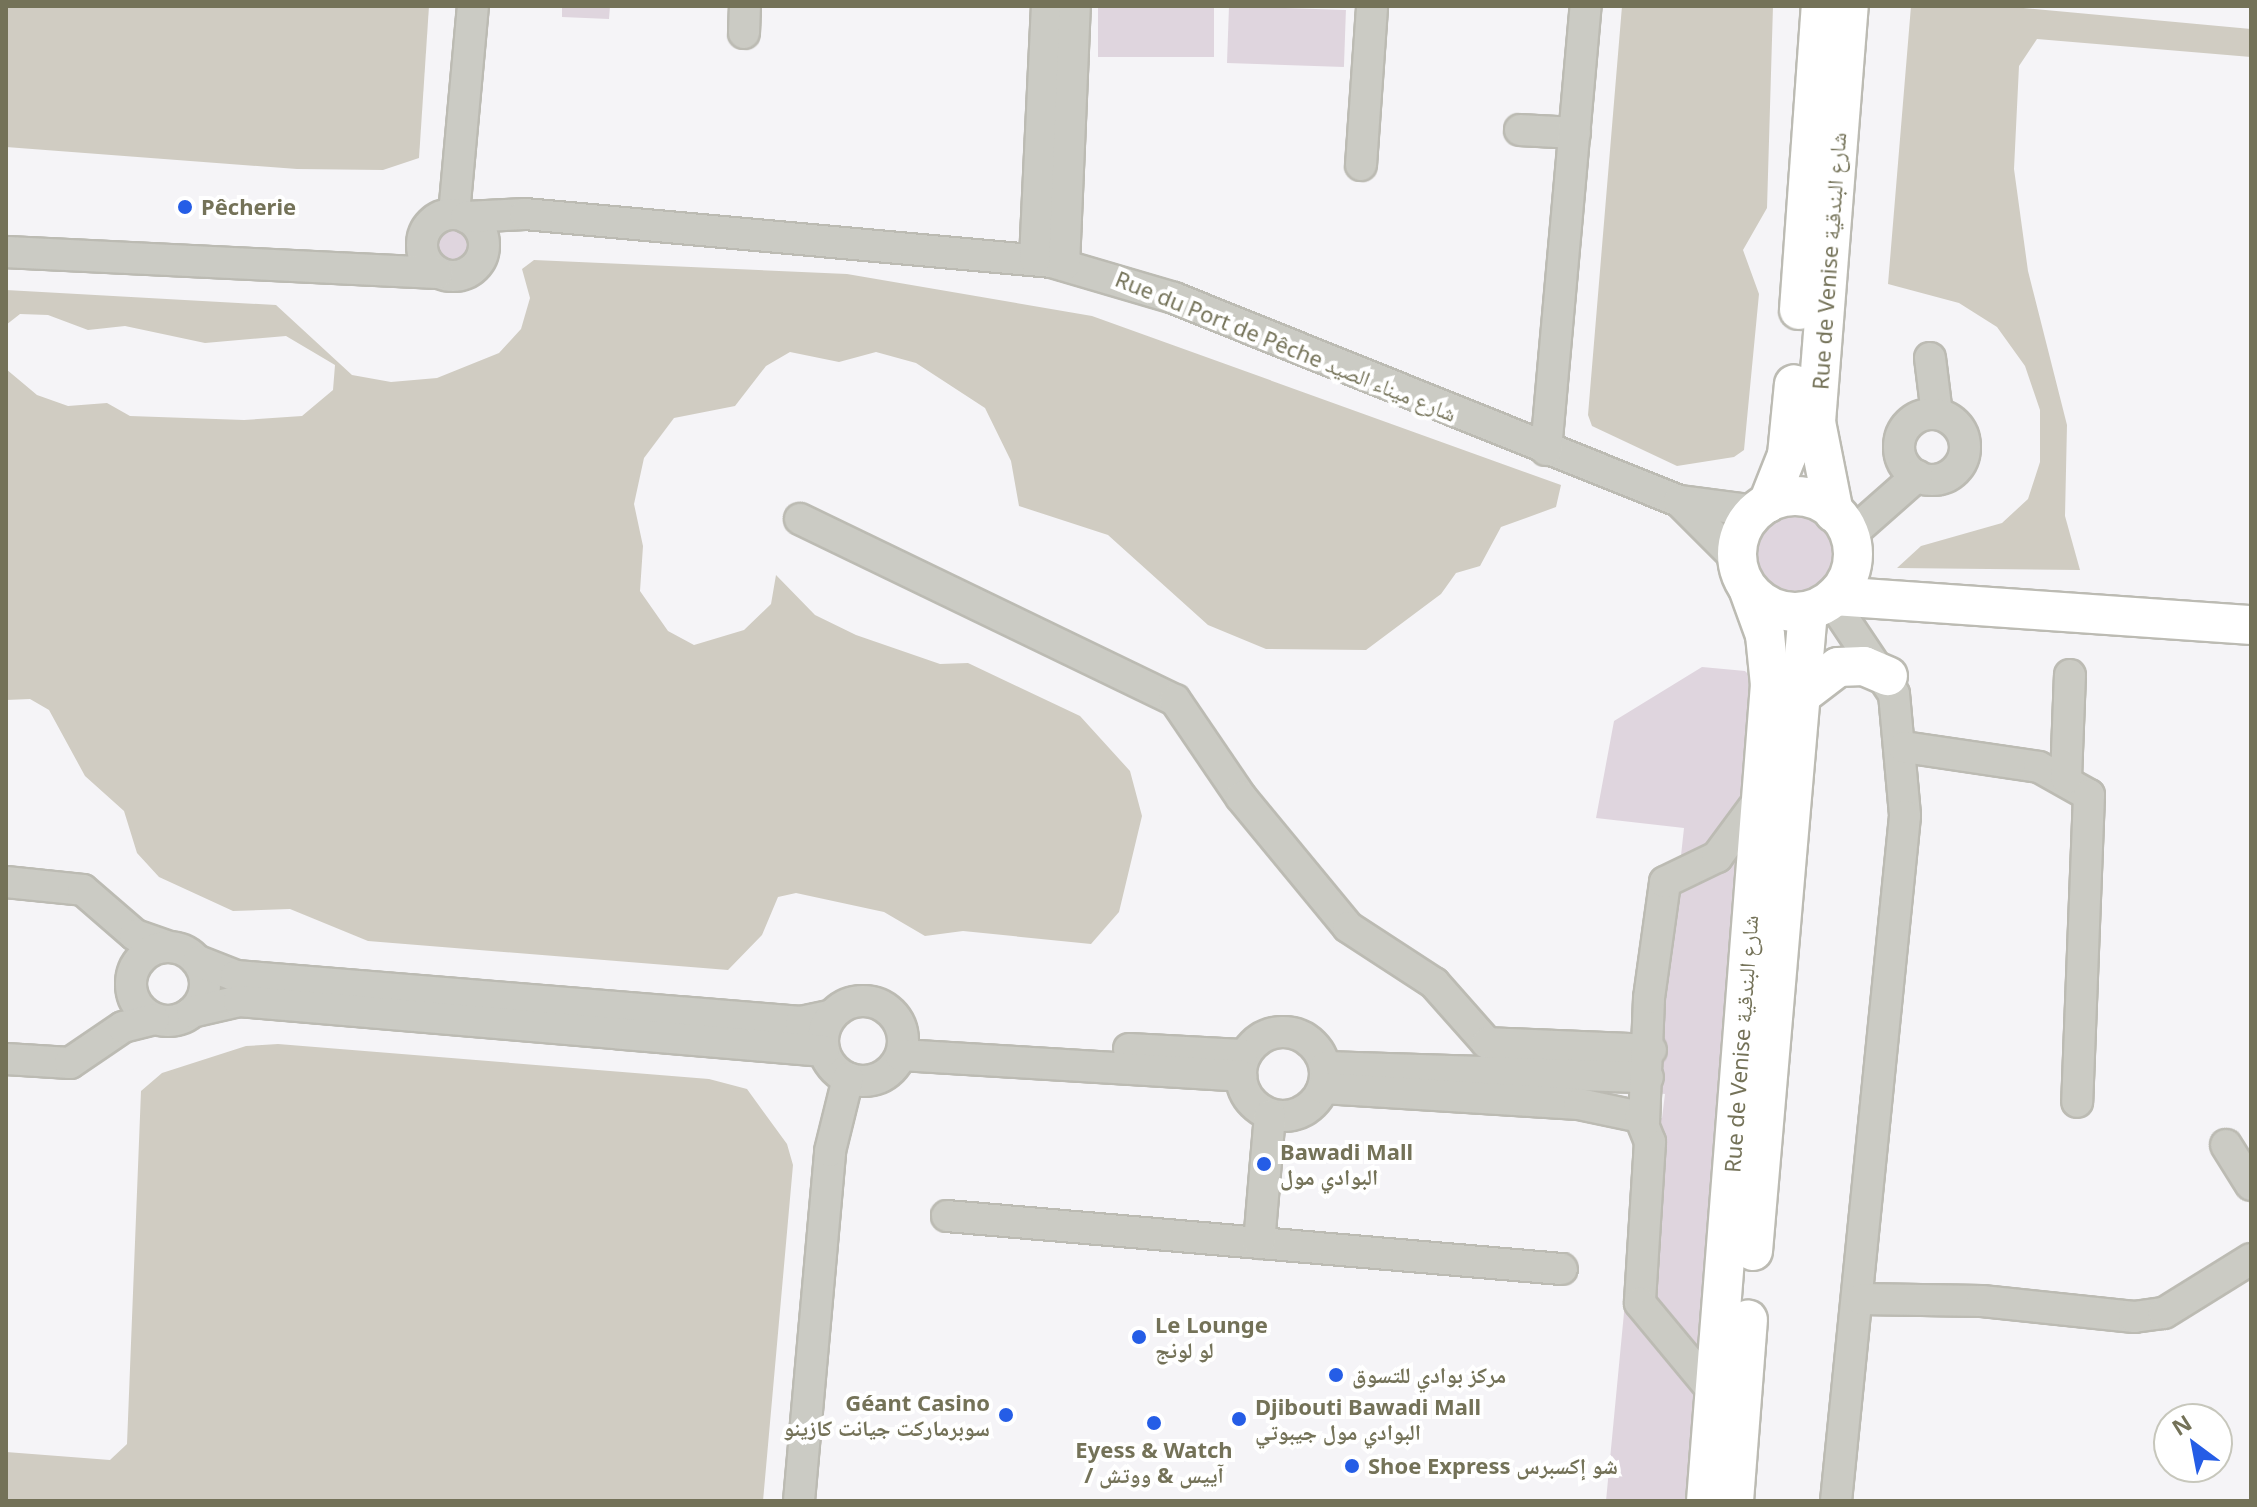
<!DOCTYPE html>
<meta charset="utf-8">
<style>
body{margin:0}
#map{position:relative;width:2257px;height:1507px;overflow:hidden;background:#f5f4f7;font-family:"Noto Sans","Noto Naskh Arabic",sans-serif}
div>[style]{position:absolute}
.green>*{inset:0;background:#dfd5de;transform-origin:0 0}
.round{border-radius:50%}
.water>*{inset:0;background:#d0ccc2}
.roads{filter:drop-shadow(2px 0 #bcbbb3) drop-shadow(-2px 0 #bcbbb3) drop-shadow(0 2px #bcbbb3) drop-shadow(0 -2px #bcbbb3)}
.minor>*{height:30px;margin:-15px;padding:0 15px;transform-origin:15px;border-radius:15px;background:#cbcbc4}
.minor>.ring{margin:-15px;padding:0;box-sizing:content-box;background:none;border:30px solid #cbcbc4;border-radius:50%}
.major>*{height:38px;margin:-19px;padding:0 19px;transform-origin:19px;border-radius:19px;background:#fff}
.major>.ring{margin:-19px;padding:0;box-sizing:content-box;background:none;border:38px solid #fff;border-radius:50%}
.dots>*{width:22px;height:22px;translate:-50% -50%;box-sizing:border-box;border:4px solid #fff;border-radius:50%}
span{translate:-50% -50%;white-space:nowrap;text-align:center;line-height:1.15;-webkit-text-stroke:8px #fff;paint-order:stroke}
.poi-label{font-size:22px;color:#747258;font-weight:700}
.left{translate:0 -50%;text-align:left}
.right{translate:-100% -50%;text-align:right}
.street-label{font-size:22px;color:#747258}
.frame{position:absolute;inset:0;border:8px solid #747258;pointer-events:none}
.north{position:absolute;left:2153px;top:1403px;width:80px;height:80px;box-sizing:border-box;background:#fff;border:2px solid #c7c7bc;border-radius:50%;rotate:328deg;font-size:22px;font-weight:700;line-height:32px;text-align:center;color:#747258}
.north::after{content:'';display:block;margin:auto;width:28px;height:36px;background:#255de6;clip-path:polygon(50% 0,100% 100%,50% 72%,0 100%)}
</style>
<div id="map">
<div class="green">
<i style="clip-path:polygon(562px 6px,610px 6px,609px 19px,562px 17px)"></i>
<i style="left:1098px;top:6px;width:116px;height:51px"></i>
<i style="left:1229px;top:6px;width:117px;height:57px;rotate:2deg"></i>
<i class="round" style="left:433px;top:227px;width:48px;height:48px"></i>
<i class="round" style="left:1749px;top:509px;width:90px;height:90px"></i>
<i style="clip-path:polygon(1702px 667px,1745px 671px,1762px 688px,1696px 1501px,1606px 1501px,1643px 1114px,1662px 1118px,1665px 1094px,1655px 1093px,1684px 828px,1596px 818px,1614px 721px)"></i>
</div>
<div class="water">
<i style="clip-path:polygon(6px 6px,429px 6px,419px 158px,383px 170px,297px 169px,6px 147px)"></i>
<i style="clip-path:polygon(1622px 6px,1773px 6px,1767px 208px,1743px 250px,1759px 294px,1744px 450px,1734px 457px,1677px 466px,1592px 426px,1588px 415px)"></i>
<i style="clip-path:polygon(1911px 6px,2002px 6px,2251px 29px,2251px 57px,2037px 39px,2019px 66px,2014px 169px,2028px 271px,2067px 425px,2065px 516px,2080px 570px,1897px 568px,1921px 546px,2002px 523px,2028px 499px,2040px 462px,2040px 410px,2025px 366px,1997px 327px,1959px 303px,1888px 284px)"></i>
<i style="clip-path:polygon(534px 260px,847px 274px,1092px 316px,1561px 485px,1556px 507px,1501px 527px,1480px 566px,1456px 573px,1441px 594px,1366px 650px,1266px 649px,1208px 625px,1108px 535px,1019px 506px,1011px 461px,985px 408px,916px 363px,876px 352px,839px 362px,790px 352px,766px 366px,735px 406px,674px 418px,644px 458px,634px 504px,643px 546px,640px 591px,668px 631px,694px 645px,744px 630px,771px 604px,776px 575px,815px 615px,856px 635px,940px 664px,968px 663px,1080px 716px,1130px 771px,1142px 816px,1119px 912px,1091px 944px,963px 931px,925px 936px,884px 912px,796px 893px,778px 897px,762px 935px,728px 970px,368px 941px,290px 909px,233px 911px,159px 877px,137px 853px,124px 811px,85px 776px,49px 710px,30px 699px,6px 700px,6px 369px,37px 395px,68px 406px,107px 403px,130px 416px,244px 420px,302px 416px,333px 390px,335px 365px,286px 336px,205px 343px,125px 326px,88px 330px,48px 315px,20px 314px,6px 325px,6px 290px,276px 305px,352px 375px,391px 382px,437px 378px,499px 353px,521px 329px,530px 298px,522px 269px)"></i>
<i style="clip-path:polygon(278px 1044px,709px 1079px,747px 1089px,787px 1144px,793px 1165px,763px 1501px,6px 1501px,6px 1452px,110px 1460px,127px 1444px,141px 1091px,162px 1073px,246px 1046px)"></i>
</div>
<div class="roads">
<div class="minor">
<i style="left:744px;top:33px;width:27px;rotate:-88deg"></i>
<i style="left:1520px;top:130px;width:55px;rotate:3.1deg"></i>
<i style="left:1361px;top:165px;width:159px;rotate:-86deg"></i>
<i style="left:454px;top:214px;width:209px;rotate:-84.8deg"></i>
<i class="ring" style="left:422px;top:214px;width:32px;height:32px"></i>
<i style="left:466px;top:217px;width:59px;rotate:-2.9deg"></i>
<i style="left:525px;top:214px;width:529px;rotate:5.2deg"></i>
<i style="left:1052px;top:262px;width:127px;rotate:16.4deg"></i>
<i style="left:1174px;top:298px;width:544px;rotate:21.9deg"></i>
<i style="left:1679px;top:501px;width:79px;rotate:7.3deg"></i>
<i style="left:6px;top:252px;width:432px;rotate:2.8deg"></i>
<i style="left:1035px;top:259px;width:253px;rotate:-87.3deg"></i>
<i style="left:1064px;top:265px;width:259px;rotate:-87.6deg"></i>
<i style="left:1930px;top:358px;width:56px;rotate:82.9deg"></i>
<i class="ring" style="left:1899px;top:414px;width:36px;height:36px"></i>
<i style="left:1546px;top:450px;width:446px;rotate:-84.9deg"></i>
<i style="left:1679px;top:501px;width:82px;rotate:45deg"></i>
<i style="left:800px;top:519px;width:416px;rotate:25.8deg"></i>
<i style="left:1175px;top:700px;width:117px;rotate:55.8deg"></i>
<i style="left:1241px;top:797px;width:168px;rotate:50.5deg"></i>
<i style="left:1348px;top:927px;width:103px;rotate:33.1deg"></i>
<i style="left:1434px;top:983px;width:80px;rotate:48.5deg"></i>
<i style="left:1487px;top:1043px;width:164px;rotate:2.4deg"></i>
<i style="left:1849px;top:536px;width:91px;rotate:-41.4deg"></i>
<i style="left:1831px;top:600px;width:113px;rotate:56.2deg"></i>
<i style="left:1894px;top:694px;width:122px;rotate:84.8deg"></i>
<i style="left:1905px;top:816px;width:688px;rotate:95.75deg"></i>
<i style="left:1904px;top:747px;width:136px;rotate:8.4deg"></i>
<i style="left:2039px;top:767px;width:57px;rotate:29.2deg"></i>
<i style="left:2089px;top:795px;width:307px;rotate:92.2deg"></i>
<i style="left:2066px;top:778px;width:103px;rotate:-87.8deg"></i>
<i style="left:6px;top:882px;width:77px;rotate:5.9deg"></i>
<i style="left:83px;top:890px;width:69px;rotate:40.9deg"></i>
<i style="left:135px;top:935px;width:34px;rotate:19deg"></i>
<i class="ring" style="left:131px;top:947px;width:44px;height:44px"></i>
<i style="left:198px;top:961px;width:41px;rotate:21.5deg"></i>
<i style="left:236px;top:976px;width:567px;rotate:4.65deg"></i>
<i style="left:801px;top:1022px;width:30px;rotate:-12deg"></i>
<i class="ring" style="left:823px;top:1001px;width:50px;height:50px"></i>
<i style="left:192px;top:1012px;width:48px;rotate:-13.2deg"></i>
<i style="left:239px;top:1001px;width:587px;rotate:4.89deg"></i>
<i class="ring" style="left:1241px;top:1032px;width:54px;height:54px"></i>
<i style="left:1129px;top:1049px;width:113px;rotate:3deg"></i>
<i style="left:901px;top:1055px;width:341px;rotate:3.5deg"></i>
<i style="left:6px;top:1059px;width:64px;rotate:3.6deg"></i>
<i style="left:70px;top:1063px;width:64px;rotate:-34.2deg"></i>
<i style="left:123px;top:1027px;width:32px;rotate:-14deg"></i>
<i style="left:1325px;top:1067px;width:323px;rotate:1.8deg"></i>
<i style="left:1323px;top:1088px;width:256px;rotate:3.6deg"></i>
<i style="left:1579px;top:1104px;width:62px;rotate:12deg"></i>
<i style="left:1640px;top:1117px;width:27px;rotate:68deg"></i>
<i style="left:1650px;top:1142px;width:161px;rotate:93.6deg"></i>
<i style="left:1640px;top:1303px;width:116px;rotate:50.3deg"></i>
<i style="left:1644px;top:1123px;width:125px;rotate:-87.7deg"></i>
<i style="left:1649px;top:998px;width:117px;rotate:-82.1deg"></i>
<i style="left:1665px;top:882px;width:58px;rotate:-25.7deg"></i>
<i style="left:1717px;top:857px;width:71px;rotate:-53.6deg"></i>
<i style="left:2226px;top:1145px;width:47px;rotate:58deg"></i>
<i style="left:947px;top:1216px;width:617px;rotate:4.93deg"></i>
<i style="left:1259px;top:1243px;width:128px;rotate:-85.1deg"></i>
<i style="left:1861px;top:1299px;width:121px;rotate:0.9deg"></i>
<i style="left:1982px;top:1301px;width:153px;rotate:6deg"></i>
<i style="left:2134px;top:1317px;width:30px;rotate:-8deg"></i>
<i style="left:2164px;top:1313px;width:102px;rotate:-31.8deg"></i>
<i style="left:799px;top:1501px;width:351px;rotate:-84.9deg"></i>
<i style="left:830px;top:1151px;width:75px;rotate:-76.1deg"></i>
</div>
<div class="major">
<i style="left:1799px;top:310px;width:305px;rotate:-85.9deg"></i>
<i class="ring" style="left:1737px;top:496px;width:78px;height:78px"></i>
<i style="left:1768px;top:503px;width:52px;rotate:-68.4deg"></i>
<i style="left:1787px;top:455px;width:71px;rotate:-84.4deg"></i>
<i style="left:1834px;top:513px;width:93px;rotate:-101.2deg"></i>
<i style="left:1816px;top:422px;width:417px;rotate:-85.5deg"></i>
<i style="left:1835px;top:596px;width:417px;rotate:4deg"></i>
<i style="left:1795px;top:700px;width:54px;rotate:-37.5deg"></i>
<i style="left:1838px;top:667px;width:26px;rotate:-2deg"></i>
<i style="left:1864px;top:666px;width:26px;rotate:23deg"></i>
<i style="left:1753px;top:1251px;width:642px;rotate:-85.09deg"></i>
<i style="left:1706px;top:1501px;width:819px;rotate:-85.52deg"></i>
<i style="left:1770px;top:685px;width:50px;rotate:-95.7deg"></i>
<i style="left:1765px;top:635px;width:47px;rotate:-110deg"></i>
<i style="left:1734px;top:1501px;width:182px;rotate:-85.6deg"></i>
</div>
</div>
<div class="dots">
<i style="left:185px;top:207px;background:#255de6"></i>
<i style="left:1264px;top:1164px;background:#255de6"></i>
<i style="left:1139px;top:1337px;background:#255de6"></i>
<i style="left:1336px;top:1375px;background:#255de6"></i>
<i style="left:1006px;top:1415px;background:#255de6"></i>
<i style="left:1239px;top:1419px;background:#255de6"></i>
<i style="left:1154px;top:1423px;background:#255de6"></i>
<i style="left:1352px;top:1466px;background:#255de6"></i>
</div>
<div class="poi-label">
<span class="left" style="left:201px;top:207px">Pêcherie</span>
<span class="left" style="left:1280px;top:1164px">Bawadi Mall<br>البوادي مول</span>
<span class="left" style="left:1155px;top:1337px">Le Lounge<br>لو لونج</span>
<span class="left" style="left:1352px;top:1375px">مركز بوادي للتسوق</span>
<span class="right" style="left:990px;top:1415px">Géant Casino<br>سوبرماركت جيانت كازينو</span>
<span class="left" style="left:1255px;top:1419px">Djibouti Bawadi Mall<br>البوادي مول جيبوتي</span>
<span style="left:1154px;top:1462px">Eyess &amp; Watch<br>/ آييس &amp; ووتش</span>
<span class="left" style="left:1368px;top:1466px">Shoe Express شو إكسبرس</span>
</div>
<div class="street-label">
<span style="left:1829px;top:261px;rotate:-86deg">Rue de Venise شارع البندقية</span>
<span style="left:1286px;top:346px;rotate:22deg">Rue du Port de Pêche شارع ميناء الصيد</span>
<span style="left:1741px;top:1044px;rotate:-86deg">Rue de Venise شارع البندقية</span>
</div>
<div class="frame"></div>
<div class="north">N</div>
</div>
